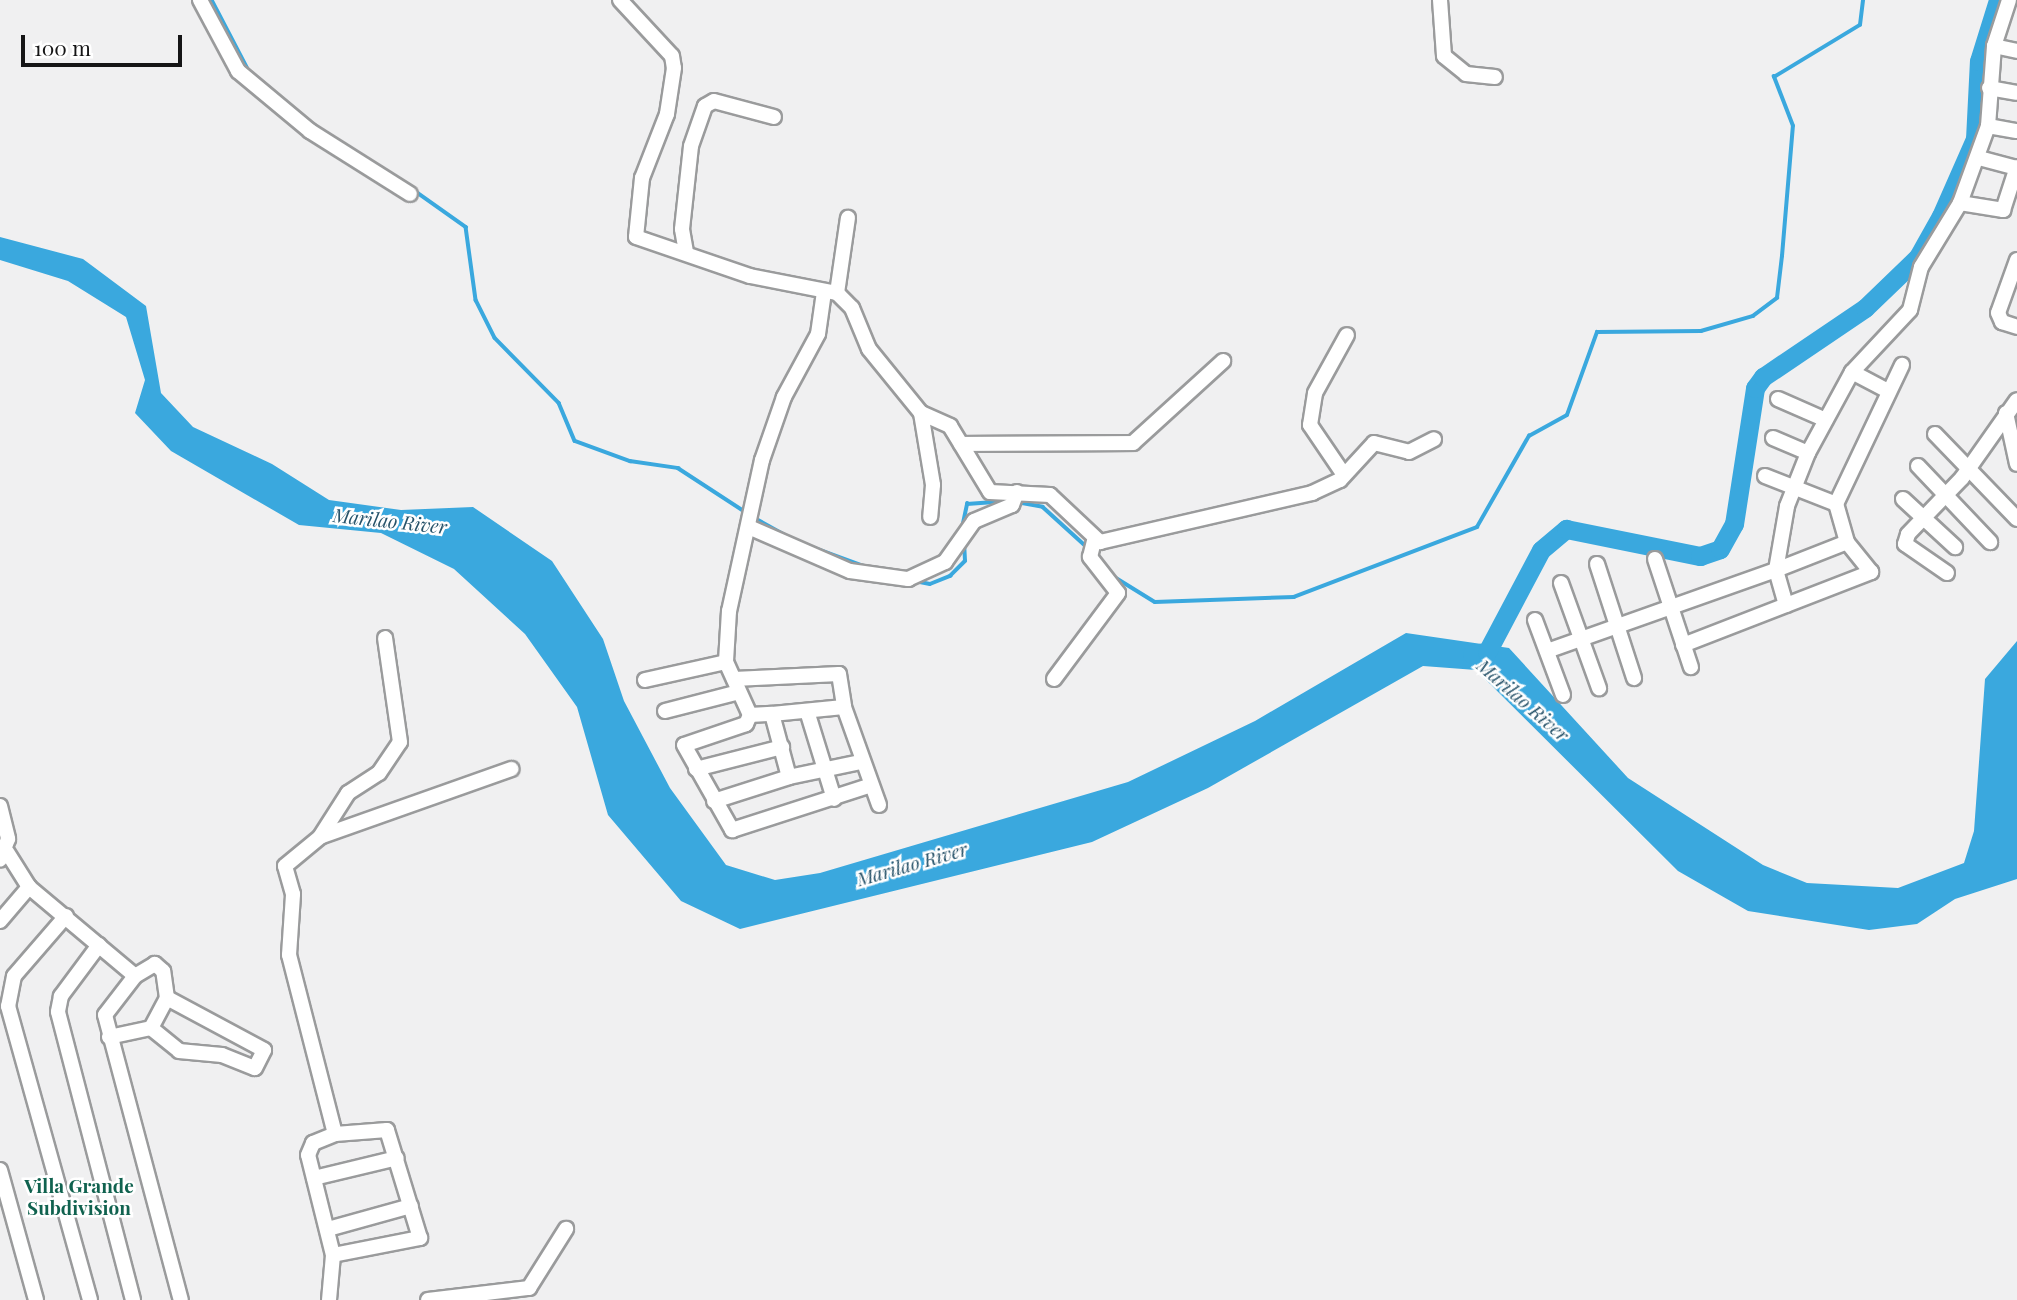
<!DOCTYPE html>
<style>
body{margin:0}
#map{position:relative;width:2017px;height:1300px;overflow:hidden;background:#f0f0f1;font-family:"Playfair Display",serif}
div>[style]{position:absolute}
.water>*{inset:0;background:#3aa8de}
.stream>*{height:3.5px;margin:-1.75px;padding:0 1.75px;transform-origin:1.75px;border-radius:1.75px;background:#3aa8de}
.river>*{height:19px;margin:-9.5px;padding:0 9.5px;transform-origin:9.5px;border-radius:9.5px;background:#3aa8de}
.roads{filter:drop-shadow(2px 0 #9a9b9c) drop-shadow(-2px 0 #9a9b9c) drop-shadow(0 2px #9a9b9c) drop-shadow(0 -2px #9a9b9c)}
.minor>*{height:14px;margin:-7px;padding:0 7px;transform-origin:7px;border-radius:7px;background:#fff}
span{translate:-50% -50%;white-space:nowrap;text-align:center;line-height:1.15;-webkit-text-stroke:5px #fff;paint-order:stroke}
.water-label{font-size:19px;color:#27536a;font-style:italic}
.neighbourhood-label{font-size:19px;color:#10624f;font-weight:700}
.scale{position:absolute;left:21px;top:35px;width:161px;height:32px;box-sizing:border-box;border:4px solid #151516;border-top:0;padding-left:9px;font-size:21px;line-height:24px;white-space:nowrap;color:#151516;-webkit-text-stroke:5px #fff;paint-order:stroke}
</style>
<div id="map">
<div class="water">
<i style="clip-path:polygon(0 237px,83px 259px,146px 306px,161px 393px,193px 427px,272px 464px,329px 500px,401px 510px,473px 507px,552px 561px,603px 639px,624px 701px,670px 788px,726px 865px,775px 880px,820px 873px,1128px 782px,1255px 721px,1406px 633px,1509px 648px,1628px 778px,1763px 865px,1807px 883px,1898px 888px,1964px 863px,1974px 831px,1985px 679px,2017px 641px,2017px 879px,1955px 899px,1917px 924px,1869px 930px,1748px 911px,1678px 871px,1476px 670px,1423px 666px,1208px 788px,1092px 842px,740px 929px,681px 901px,608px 815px,577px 707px,525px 634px,454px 569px,381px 533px,299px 525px,171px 451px,135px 413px,145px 380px,126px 317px,68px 281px,0 260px)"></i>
</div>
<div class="stream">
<i style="left:212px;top:0;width:80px;rotate:62.5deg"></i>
<i style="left:391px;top:174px;width:92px;rotate:35.2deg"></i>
<i style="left:466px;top:227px;width:74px;rotate:82.2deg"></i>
<i style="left:476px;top:300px;width:42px;rotate:63.4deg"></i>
<i style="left:495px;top:338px;width:91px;rotate:45.4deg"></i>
<i style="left:559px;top:403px;width:41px;rotate:67.2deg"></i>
<i style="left:575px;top:441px;width:59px;rotate:20deg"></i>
<i style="left:630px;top:461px;width:49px;rotate:8.3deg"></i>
<i style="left:678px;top:468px;width:82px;rotate:33.1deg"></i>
<i style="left:1016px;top:502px;width:27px;rotate:10deg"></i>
<i style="left:1043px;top:507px;width:59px;rotate:42.3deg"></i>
<i style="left:753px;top:517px;width:41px;rotate:29.1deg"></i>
<i style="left:962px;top:528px;width:25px;rotate:-78deg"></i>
<i style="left:967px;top:504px;width:41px;rotate:-4.2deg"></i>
<i style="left:809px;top:546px;width:59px;rotate:20deg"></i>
<i style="left:1113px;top:576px;width:49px;rotate:31.8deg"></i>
<i style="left:1155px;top:602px;width:139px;rotate:-2.1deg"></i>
<i style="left:1294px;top:597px;width:196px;rotate:-20.9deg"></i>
<i style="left:1477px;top:527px;width:105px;rotate:-60.3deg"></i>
<i style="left:1529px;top:436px;width:43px;rotate:-28.9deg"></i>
<i style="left:1567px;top:415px;width:88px;rotate:-70.1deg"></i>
<i style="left:1597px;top:332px;width:104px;rotate:-0.6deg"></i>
<i style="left:1701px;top:331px;width:54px;rotate:-16.1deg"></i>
<i style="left:1753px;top:316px;width:30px;rotate:-37deg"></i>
<i style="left:1777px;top:298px;width:42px;rotate:-83.2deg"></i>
<i style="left:1782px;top:256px;width:130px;rotate:-85.2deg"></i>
<i style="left:1793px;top:126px;width:53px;rotate:-111.2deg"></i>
<i style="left:1774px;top:77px;width:100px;rotate:-31.2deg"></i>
<i style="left:1860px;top:25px;width:25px;rotate:-83deg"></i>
<i style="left:915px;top:581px;width:15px;rotate:11deg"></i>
<i style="left:930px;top:584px;width:22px;rotate:-22deg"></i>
<i style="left:950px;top:576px;width:21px;rotate:-45deg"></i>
<i style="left:965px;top:561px;width:18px;rotate:-93deg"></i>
</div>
<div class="river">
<i style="left:1472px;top:654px;width:15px;rotate:-8deg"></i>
<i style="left:1487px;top:652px;width:115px;rotate:-62.1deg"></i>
<i style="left:1541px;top:550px;width:33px;rotate:-40deg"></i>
<i style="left:1566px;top:529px;width:137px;rotate:11.4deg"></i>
<i style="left:1700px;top:556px;width:21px;rotate:-19deg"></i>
<i style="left:1720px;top:549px;width:29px;rotate:-61deg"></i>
<i style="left:1734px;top:524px;width:138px;rotate:-81.2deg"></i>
<i style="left:1755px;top:388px;width:14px;rotate:-54deg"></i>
<i style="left:1763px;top:377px;width:123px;rotate:-34.1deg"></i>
<i style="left:1865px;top:308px;width:74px;rotate:-43.9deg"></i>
<i style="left:1918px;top:257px;width:47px;rotate:-60.7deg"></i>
<i style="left:1941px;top:216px;width:84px;rotate:-66.2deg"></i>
<i style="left:1975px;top:139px;width:78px;rotate:-87.1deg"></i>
<i style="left:1979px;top:61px;width:64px;rotate:-72.7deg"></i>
</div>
<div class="roads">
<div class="minor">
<i style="left:200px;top:0;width:81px;rotate:61.8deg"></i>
<i style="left:238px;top:71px;width:94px;rotate:39.8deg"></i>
<i style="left:310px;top:131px;width:118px;rotate:32.2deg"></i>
<i style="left:620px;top:0;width:76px;rotate:47.1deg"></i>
<i style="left:672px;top:56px;width:12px;rotate:81deg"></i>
<i style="left:674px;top:68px;width:47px;rotate:98.7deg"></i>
<i style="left:667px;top:114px;width:69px;rotate:111.3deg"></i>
<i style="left:642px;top:178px;width:59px;rotate:95.8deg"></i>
<i style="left:636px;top:237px;width:120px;rotate:18.9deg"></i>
<i style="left:750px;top:276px;width:89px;rotate:11.1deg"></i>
<i style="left:837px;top:293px;width:21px;rotate:45deg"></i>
<i style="left:852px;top:308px;width:44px;rotate:67.5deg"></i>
<i style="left:869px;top:349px;width:82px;rotate:50.9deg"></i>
<i style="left:921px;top:413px;width:32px;rotate:24deg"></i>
<i style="left:950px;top:426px;width:77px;rotate:58.8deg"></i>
<i style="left:990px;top:492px;width:60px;rotate:2.9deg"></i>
<i style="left:1050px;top:495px;width:69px;rotate:43.2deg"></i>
<i style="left:1100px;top:542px;width:218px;rotate:-13deg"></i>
<i style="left:1312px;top:493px;width:31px;rotate:-25deg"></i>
<i style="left:1340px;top:480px;width:50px;rotate:-47.4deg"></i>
<i style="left:1374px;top:443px;width:36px;rotate:14deg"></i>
<i style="left:1409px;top:452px;width:28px;rotate:-27deg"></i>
<i style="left:1440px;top:0;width:56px;rotate:85.9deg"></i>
<i style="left:1444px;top:56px;width:28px;rotate:39deg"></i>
<i style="left:1466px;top:74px;width:29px;rotate:6deg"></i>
<i style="left:1994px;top:46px;width:24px;rotate:12deg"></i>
<i style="left:1989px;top:88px;width:28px;rotate:10deg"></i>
<i style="left:1988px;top:126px;width:29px;rotate:10deg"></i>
<i style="left:1979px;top:158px;width:38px;rotate:15deg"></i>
<i style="left:1960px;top:203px;width:44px;rotate:9.2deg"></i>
<i style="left:2003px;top:210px;width:45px;rotate:-72deg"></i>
<i style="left:686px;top:252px;width:23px;rotate:-100deg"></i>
<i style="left:682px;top:229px;width:83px;rotate:-83.8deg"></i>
<i style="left:691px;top:146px;width:42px;rotate:-70.7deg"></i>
<i style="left:705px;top:106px;width:10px;rotate:-29deg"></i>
<i style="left:714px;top:101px;width:62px;rotate:14.9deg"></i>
<i style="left:2017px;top:260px;width:56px;rotate:109.7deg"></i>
<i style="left:1998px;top:313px;width:10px;rotate:66deg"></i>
<i style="left:2002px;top:322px;width:16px;rotate:18deg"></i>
<i style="left:824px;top:292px;width:42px;rotate:98.1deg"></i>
<i style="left:818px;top:334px;width:72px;rotate:118.4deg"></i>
<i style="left:784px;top:397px;width:67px;rotate:109.2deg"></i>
<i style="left:762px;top:460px;width:155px;rotate:102.3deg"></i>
<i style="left:729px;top:611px;width:51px;rotate:93.4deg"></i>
<i style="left:726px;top:662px;width:58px;rotate:65.6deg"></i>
<i style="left:750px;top:715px;width:22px;rotate:-3deg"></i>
<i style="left:772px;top:714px;width:65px;rotate:74.9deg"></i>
<i style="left:789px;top:777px;width:74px;rotate:-11.8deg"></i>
<i style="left:837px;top:293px;width:76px;rotate:-81.7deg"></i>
<i style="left:1852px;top:372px;width:41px;rotate:27.8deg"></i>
<i style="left:1778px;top:399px;width:52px;rotate:23.6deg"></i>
<i style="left:921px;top:413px;width:73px;rotate:80.5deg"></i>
<i style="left:933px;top:485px;width:32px;rotate:95deg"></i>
<i style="left:2006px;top:413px;width:52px;rotate:77.8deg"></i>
<i style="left:1935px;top:434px;width:118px;rotate:46deg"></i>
<i style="left:1773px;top:438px;width:38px;rotate:23deg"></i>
<i style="left:961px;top:444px;width:172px;rotate:-0.3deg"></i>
<i style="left:1133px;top:443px;width:122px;rotate:-42.3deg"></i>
<i style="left:1918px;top:466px;width:105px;rotate:46.5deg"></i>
<i style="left:1342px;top:472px;width:57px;rotate:-124.2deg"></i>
<i style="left:1310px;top:425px;width:32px;rotate:-81deg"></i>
<i style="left:1315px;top:393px;width:66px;rotate:-61.1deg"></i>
<i style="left:1765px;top:476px;width:76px;rotate:21.5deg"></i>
<i style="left:1903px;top:499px;width:71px;rotate:42.7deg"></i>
<i style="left:751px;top:528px;width:108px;rotate:23.5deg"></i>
<i style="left:850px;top:571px;width:59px;rotate:7.9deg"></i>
<i style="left:908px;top:579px;width:41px;rotate:-24.7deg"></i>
<i style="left:945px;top:562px;width:50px;rotate:-54.7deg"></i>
<i style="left:974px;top:521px;width:41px;rotate:-22.8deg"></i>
<i style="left:1012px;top:505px;width:14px;rotate:-69deg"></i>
<i style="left:1655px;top:559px;width:114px;rotate:71.6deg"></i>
<i style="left:1597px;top:564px;width:120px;rotate:72deg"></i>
<i style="left:1947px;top:573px;width:51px;rotate:-145.4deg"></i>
<i style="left:1905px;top:544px;width:10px;rotate:-73deg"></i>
<i style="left:1908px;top:534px;width:78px;rotate:-46deg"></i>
<i style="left:1962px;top:478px;width:95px;rotate:-54.8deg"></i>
<i style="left:1561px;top:583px;width:112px;rotate:70.1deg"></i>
<i style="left:1786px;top:605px;width:36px;rotate:-106deg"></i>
<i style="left:1776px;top:570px;width:76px;rotate:-21.5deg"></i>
<i style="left:1535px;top:620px;width:80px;rotate:69.5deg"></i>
<i style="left:1683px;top:645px;width:202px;rotate:-21.2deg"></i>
<i style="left:1871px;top:572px;width:38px;rotate:-129deg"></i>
<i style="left:1847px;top:542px;width:40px;rotate:-106deg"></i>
<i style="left:1836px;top:504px;width:154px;rotate:-64.6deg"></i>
<i style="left:1547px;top:651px;width:243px;rotate:-19.5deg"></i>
<i style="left:1776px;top:570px;width:65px;rotate:-80.2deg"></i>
<i style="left:1787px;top:506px;width:57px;rotate:-68.4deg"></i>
<i style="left:1808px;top:453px;width:92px;rotate:-61.5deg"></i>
<i style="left:1852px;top:372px;width:85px;rotate:-46.9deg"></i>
<i style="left:1910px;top:310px;width:44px;rotate:-75.7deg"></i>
<i style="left:1921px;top:267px;width:75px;rotate:-58.6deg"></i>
<i style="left:1960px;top:203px;width:82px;rotate:-70deg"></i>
<i style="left:1988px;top:126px;width:80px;rotate:-85.7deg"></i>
<i style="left:1994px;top:46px;width:48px;rotate:-71.9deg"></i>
<i style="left:734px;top:679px;width:105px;rotate:-2.7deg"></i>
<i style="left:839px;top:674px;width:33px;rotate:81deg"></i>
<i style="left:1054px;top:679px;width:107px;rotate:-53.3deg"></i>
<i style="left:1118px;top:593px;width:46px;rotate:-127.9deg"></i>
<i style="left:1090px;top:557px;width:16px;rotate:-76deg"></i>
<i style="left:645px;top:680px;width:83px;rotate:-12.5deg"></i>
<i style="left:665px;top:711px;width:76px;rotate:-14.4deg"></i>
<i style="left:807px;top:711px;width:92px;rotate:72.9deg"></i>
<i style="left:772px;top:714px;width:72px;rotate:-5.6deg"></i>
<i style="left:844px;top:707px;width:104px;rotate:70.3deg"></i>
<i style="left:750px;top:715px;width:10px;rotate:114deg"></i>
<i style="left:746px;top:724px;width:65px;rotate:161.3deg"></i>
<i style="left:684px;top:745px;width:98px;rotate:60.5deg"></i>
<i style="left:732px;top:830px;width:143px;rotate:-17.9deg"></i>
<i style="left:696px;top:769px;width:89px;rotate:-14.3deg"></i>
<i style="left:714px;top:801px;width:79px;rotate:-17.7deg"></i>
<i style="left:0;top:806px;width:34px;rotate:76deg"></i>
<i style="left:8px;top:839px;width:22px;rotate:111deg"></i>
<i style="left:322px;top:836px;width:201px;rotate:-19.5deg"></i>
<i style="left:7px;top:852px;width:41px;rotate:57.8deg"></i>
<i style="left:29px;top:887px;width:138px;rotate:40deg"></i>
<i style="left:66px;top:916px;width:79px;rotate:130.9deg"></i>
<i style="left:14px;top:976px;width:31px;rotate:101deg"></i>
<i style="left:8px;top:1006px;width:305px;rotate:74.4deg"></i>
<i style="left:0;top:921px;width:45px;rotate:-49.5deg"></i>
<i style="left:99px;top:945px;width:64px;rotate:126.7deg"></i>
<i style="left:61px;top:996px;width:16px;rotate:101deg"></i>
<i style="left:58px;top:1012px;width:298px;rotate:75.4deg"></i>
<i style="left:167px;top:998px;width:34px;rotate:118deg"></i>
<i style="left:151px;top:1028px;width:36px;rotate:39deg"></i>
<i style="left:179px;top:1051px;width:43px;rotate:5.3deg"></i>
<i style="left:222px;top:1055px;width:35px;rotate:22deg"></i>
<i style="left:255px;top:1068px;width:20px;rotate:-63deg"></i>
<i style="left:264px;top:1050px;width:110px;rotate:-151.8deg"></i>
<i style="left:167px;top:998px;width:27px;rotate:-98deg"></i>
<i style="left:163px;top:971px;width:11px;rotate:-139deg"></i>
<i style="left:155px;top:964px;width:23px;rotate:149deg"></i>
<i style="left:135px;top:976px;width:49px;rotate:127.6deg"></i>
<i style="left:105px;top:1015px;width:295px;rotate:75.1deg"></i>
<i style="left:109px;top:1037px;width:43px;rotate:-12.1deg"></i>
<i style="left:0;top:1170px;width:135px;rotate:74.5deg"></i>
<i style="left:314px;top:1178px;width:85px;rotate:-13.5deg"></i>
<i style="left:328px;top:1229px;width:86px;rotate:-15.5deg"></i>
<i style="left:333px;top:1255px;width:89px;rotate:-11.1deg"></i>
<i style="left:420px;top:1238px;width:113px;rotate:-107deg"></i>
<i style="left:387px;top:1130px;width:52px;rotate:175.6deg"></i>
<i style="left:329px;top:1300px;width:45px;rotate:-84.9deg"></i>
<i style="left:333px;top:1255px;width:103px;rotate:-104deg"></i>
<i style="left:308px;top:1155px;width:13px;rotate:-67deg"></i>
<i style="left:313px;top:1143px;width:24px;rotate:-22deg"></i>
<i style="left:335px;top:1134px;width:185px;rotate:-104.4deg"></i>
<i style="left:289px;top:955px;width:61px;rotate:-86.2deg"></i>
<i style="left:293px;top:894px;width:29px;rotate:-106deg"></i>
<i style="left:285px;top:866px;width:45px;rotate:-39.6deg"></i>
<i style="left:320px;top:837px;width:52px;rotate:-57.5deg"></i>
<i style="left:348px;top:793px;width:37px;rotate:-33deg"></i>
<i style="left:379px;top:773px;width:37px;rotate:-56deg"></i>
<i style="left:400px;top:742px;width:105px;rotate:-98.2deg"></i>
<i style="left:428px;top:1300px;width:102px;rotate:-6.8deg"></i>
<i style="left:529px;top:1288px;width:70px;rotate:-57.9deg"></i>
</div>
</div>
<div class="water-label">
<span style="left:390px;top:521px;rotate:6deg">Marilao River</span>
<span style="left:1523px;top:700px;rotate:41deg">Marilao River</span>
<span style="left:912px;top:864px;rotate:-16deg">Marilao River</span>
</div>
<div class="neighbourhood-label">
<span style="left:79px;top:1197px">Villa Grande<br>Subdivision</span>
</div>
<div class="scale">100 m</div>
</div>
